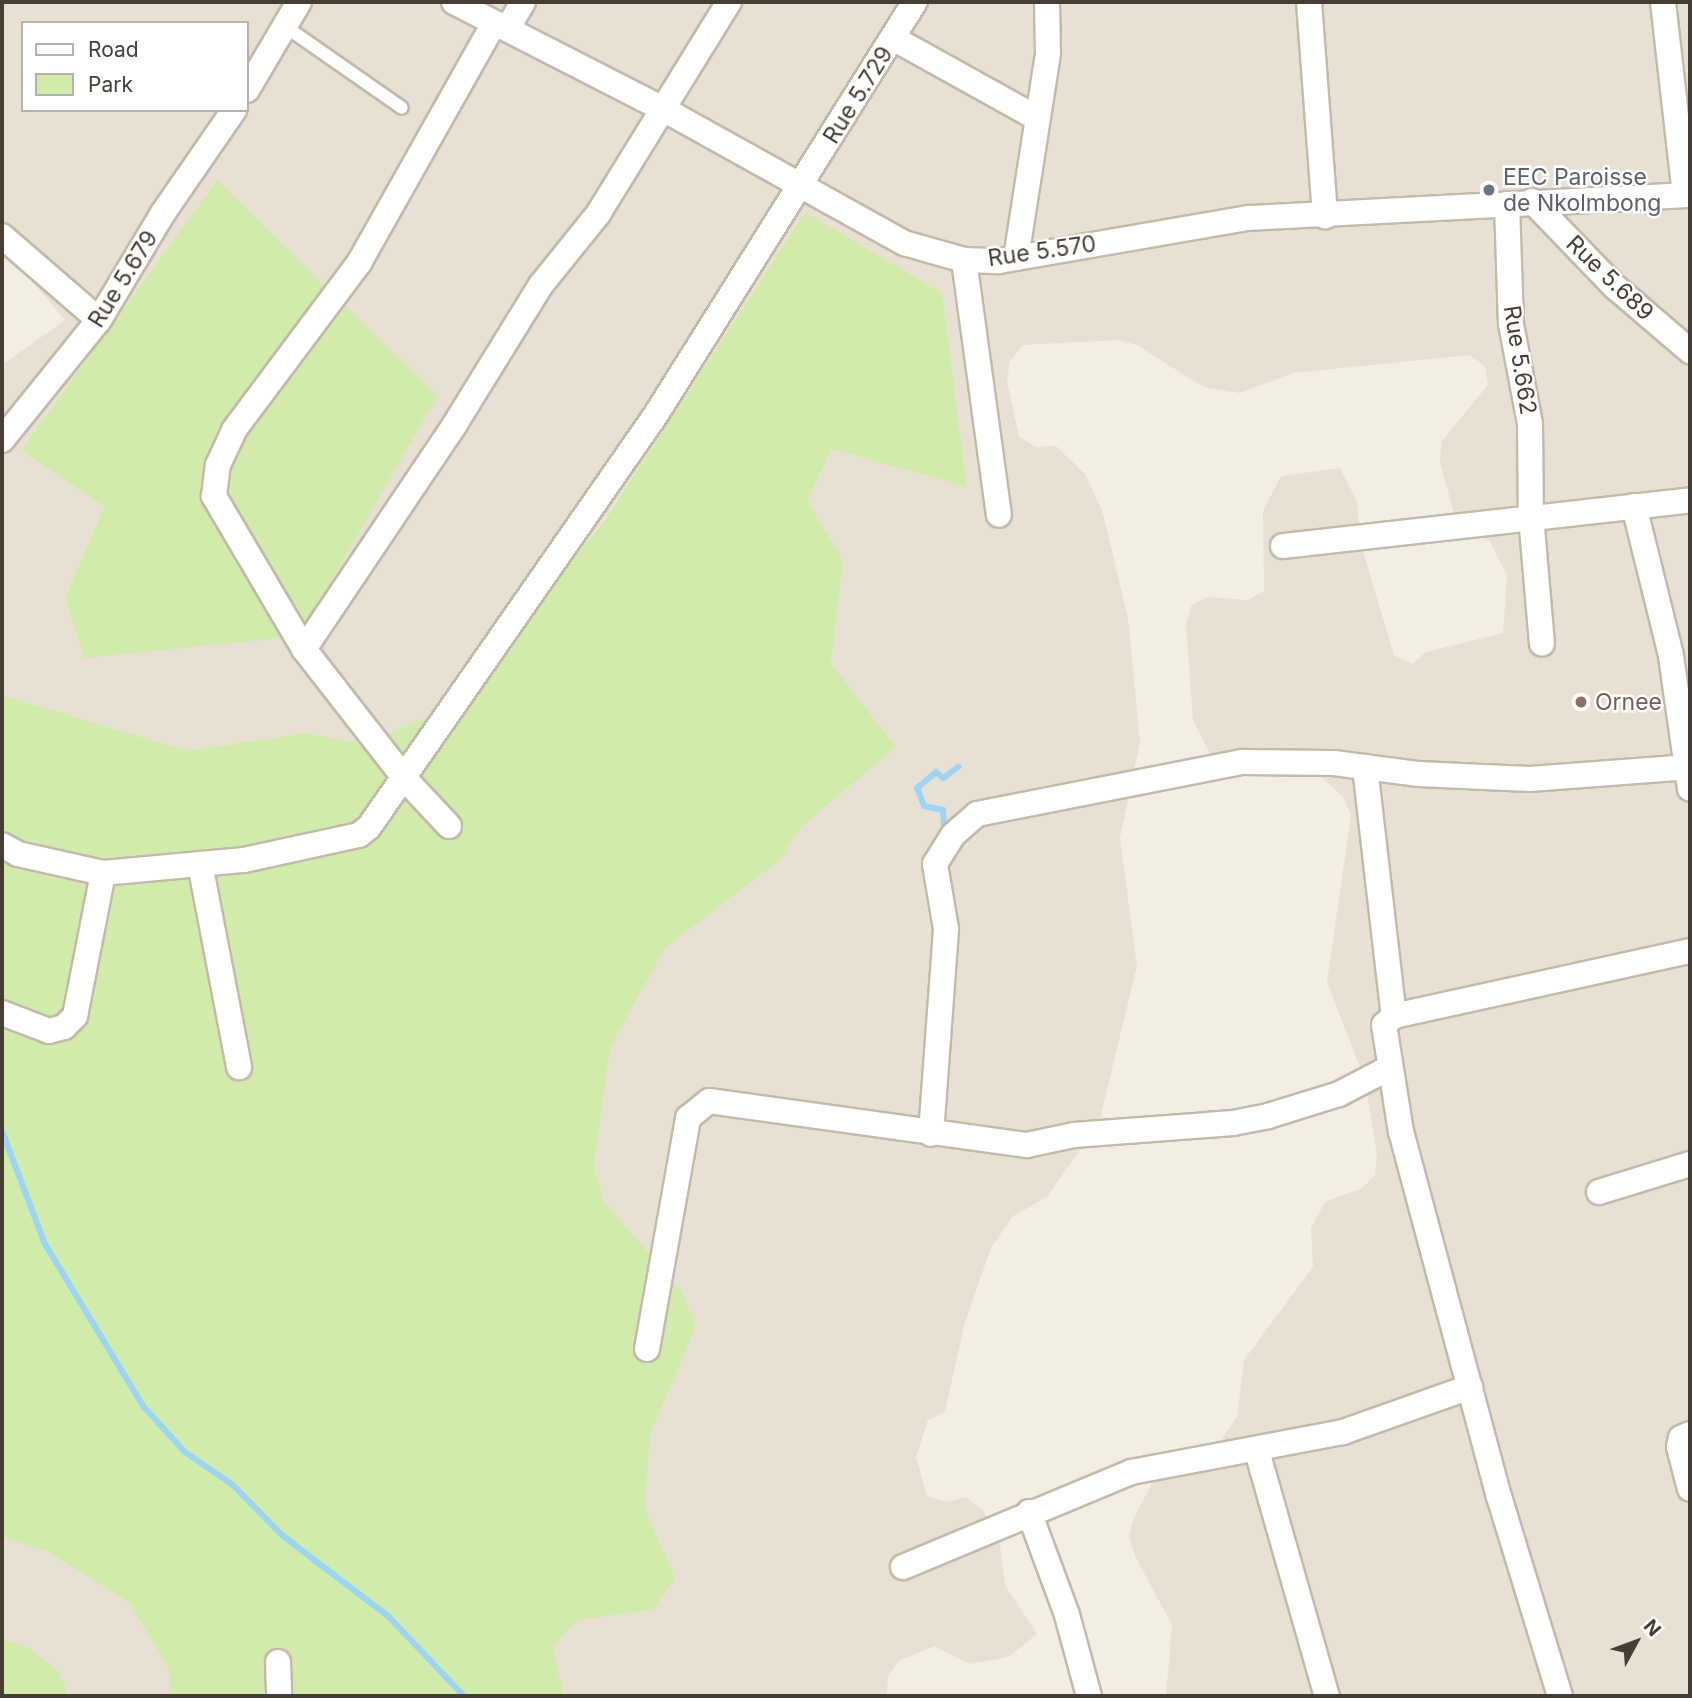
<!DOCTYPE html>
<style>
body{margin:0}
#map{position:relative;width:1692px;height:1698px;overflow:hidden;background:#f3eee4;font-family:Inter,sans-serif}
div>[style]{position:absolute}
.residential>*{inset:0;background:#e8e0d2}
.green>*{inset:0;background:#d0ebaa}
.stream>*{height:6px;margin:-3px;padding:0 3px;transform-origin:3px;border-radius:3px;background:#9cd4f5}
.roads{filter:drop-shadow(2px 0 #c2b9a9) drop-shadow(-2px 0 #c2b9a9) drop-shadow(0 2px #c2b9a9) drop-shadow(0 -2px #c2b9a9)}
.lane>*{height:12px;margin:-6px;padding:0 6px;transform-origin:6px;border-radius:6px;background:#fff}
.street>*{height:24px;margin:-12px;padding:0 12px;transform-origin:12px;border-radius:12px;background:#fff}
.dots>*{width:19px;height:19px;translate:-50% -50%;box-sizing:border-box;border:4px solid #fff;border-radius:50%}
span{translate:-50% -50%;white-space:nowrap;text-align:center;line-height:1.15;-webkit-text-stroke:5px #fff;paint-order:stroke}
.street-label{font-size:23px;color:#463e34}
.worship-label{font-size:23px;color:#5b616d}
.left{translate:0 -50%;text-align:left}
.education-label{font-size:23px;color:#785e54}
.frame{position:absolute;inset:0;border:4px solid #463e34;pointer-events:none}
.legend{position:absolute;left:21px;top:21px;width:228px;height:91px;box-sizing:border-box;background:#fff;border:2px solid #b5b2ae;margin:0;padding:9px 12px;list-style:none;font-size:21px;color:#463e34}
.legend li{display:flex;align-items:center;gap:14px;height:35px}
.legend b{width:35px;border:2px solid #b5b2ae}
.north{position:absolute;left:1601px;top:1607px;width:70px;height:70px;-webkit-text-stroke:5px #fff;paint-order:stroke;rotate:49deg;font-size:19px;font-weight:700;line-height:28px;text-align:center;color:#463e34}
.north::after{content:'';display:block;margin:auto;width:24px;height:32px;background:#463e34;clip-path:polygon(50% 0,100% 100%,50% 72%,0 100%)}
</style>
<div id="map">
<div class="residential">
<i style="clip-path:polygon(evenodd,2px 2px,1690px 2px,1690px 1696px,1166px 1696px,1172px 1625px,1135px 1556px,1129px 1536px,1134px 1517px,1153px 1482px,1221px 1440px,1237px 1417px,1244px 1360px,1313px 1267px,1311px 1228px,1325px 1202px,1362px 1188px,1375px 1175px,1377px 1156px,1365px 1080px,1327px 982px,1351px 815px,1343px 797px,1315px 771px,1223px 769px,1210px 754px,1193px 720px,1186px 625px,1191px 606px,1207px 597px,1248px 600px,1264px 591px,1263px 511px,1281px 476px,1340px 468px,1357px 501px,1360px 541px,1394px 655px,1412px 664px,1426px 652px,1503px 633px,1507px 575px,1490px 542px,1456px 520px,1440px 463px,1441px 442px,1488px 385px,1485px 366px,1470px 355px,1293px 373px,1240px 393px,1203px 387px,1137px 345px,1118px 340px,1023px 345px,1010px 361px,1007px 381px,1019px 437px,1036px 447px,1056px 446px,1085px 474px,1102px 510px,1128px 618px,1140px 742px,1120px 838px,1137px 966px,1099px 1123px,1047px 1197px,1013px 1216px,991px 1248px,965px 1322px,945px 1412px,928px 1420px,916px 1457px,927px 1496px,947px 1502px,966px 1497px,983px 1510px,1000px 1545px,1005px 1585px,1037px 1634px,1008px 1657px,970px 1664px,934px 1646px,899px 1661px,888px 1676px,887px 1696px,564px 1696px,553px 1647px,577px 1620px,653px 1610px,675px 1578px,645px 1509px,650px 1434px,696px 1327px,682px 1291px,605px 1203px,594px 1167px,610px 1048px,665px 948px,780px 860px,800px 828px,896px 747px,831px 663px,843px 560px,807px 501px,832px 449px,967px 487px,942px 293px,805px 212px,602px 523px,438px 712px,366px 744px,304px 733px,188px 751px,2px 695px,2px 365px,65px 320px,8px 253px,2px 259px,2px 2px,23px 23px,247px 23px,247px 110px,23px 110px,23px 23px,2px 2px,217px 180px,85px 658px,65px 598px,104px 505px,21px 450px,217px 180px)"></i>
<i style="clip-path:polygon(2px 1537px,48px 1552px,129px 1602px,169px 1669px,169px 1696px,2px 1696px)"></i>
</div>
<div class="green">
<i style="clip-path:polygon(217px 180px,437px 396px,300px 636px,84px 658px,65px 598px,104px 506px,21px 450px)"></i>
<i style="clip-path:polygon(805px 212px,942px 293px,967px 487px,832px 449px,807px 501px,843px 560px,831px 663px,896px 747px,800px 828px,780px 860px,665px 948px,610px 1048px,594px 1167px,605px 1203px,682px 1291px,696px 1327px,650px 1434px,645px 1509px,675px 1578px,653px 1610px,577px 1620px,553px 1647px,564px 1696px,169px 1696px,169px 1669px,129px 1602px,48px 1552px,2px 1537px,2px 695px,188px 751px,304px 733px,366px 744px,438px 712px,602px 524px)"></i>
<i style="clip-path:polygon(2px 1639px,25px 1646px,58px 1670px,68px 1696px,2px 1696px)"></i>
</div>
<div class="stream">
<i style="left:953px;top:827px;width:9px;rotate:-167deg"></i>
<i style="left:944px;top:825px;width:15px;rotate:-94deg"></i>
<i style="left:943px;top:810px;width:19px;rotate:-168deg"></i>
<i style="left:924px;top:806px;width:19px;rotate:-111deg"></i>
<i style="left:917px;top:788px;width:25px;rotate:-40deg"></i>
<i style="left:936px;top:772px;width:9px;rotate:41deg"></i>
<i style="left:943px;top:778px;width:19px;rotate:-36deg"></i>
<i style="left:2px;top:1131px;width:121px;rotate:69.2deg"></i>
<i style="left:45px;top:1244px;width:189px;rotate:58.8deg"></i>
<i style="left:143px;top:1406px;width:62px;rotate:47.6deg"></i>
<i style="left:185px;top:1452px;width:58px;rotate:34.5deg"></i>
<i style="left:233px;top:1485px;width:71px;rotate:45.6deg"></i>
<i style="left:283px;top:1536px;width:132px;rotate:37.3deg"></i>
<i style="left:388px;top:1616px;width:110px;rotate:46.5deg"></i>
</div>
<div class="roads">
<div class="lane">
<i style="left:286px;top:27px;width:141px;rotate:34.9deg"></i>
</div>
<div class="street">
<i style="left:454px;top:2px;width:237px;rotate:27.1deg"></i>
<i style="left:665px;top:110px;width:274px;rotate:29.1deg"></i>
<i style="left:904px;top:243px;width:62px;rotate:15.8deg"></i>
<i style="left:964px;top:260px;width:35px;rotate:2deg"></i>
<i style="left:999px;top:261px;width:254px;rotate:-9.8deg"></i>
<i style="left:1249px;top:218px;width:442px;rotate:-3deg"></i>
<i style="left:1309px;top:2px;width:215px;rotate:85.7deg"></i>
<i style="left:1663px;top:2px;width:194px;rotate:83.5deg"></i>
<i style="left:507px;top:29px;width:31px;rotate:-59deg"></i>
<i style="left:893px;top:38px;width:165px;rotate:29.1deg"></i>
<i style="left:247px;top:90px;width:102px;rotate:-59.4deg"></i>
<i style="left:1532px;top:201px;width:120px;rotate:46deg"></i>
<i style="left:1615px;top:287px;width:99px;rotate:40.5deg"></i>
<i style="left:1507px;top:204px;width:120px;rotate:88.1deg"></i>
<i style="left:1511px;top:324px;width:102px;rotate:79.2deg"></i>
<i style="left:1530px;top:424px;width:92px;rotate:89.4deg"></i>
<i style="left:1531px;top:516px;width:128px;rotate:85.1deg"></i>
<i style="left:2px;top:236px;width:128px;rotate:40.9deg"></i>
<i style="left:1016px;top:258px;width:207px;rotate:-81.1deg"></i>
<i style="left:1048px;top:53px;width:51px;rotate:-91.1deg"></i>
<i style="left:964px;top:260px;width:257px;rotate:82.2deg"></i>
<i style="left:2px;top:440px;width:154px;rotate:-51.1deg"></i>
<i style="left:99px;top:320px;width:125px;rotate:-59.1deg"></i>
<i style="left:163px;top:213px;width:125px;rotate:-55.4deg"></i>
<i style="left:1634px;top:506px;width:154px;rotate:76.1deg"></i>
<i style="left:1671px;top:656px;width:134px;rotate:81.9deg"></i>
<i style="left:1283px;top:546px;width:410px;rotate:-6.4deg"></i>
<i style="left:304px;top:649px;width:271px;rotate:-56.1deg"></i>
<i style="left:455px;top:424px;width:163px;rotate:-58.3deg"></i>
<i style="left:541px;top:285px;width:91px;rotate:-51.2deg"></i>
<i style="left:598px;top:214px;width:249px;rotate:-58.3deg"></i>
<i style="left:1365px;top:767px;width:251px;rotate:83.4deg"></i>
<i style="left:449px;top:826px;width:63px;rotate:-133.1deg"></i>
<i style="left:406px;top:780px;width:166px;rotate:-127.9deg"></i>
<i style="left:304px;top:649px;width:178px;rotate:-120.5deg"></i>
<i style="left:214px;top:496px;width:31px;rotate:-83deg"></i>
<i style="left:218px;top:465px;width:38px;rotate:-65deg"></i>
<i style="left:234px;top:430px;width:209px;rotate:-53.2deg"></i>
<i style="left:359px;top:263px;width:275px;rotate:-60.6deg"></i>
<i style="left:2px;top:845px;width:18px;rotate:29deg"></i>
<i style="left:18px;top:854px;width:87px;rotate:12.6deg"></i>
<i style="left:103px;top:873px;width:142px;rotate:-5.3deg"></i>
<i style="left:244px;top:860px;width:118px;rotate:-12.3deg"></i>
<i style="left:359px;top:835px;width:13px;rotate:-39deg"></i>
<i style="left:369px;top:827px;width:501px;rotate:-55.17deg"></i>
<i style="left:655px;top:416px;width:489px;rotate:-57.9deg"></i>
<i style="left:200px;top:864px;width:207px;rotate:79.1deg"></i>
<i style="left:2px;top:1013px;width:50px;rotate:21deg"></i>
<i style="left:49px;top:1031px;width:16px;rotate:-15deg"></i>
<i style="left:64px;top:1027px;width:16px;rotate:-45deg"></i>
<i style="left:75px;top:1016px;width:146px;rotate:-78.9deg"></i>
<i style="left:931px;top:1134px;width:206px;rotate:-85.8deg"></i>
<i style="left:946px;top:929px;width:66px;rotate:-99.6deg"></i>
<i style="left:935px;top:864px;width:34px;rotate:-58deg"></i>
<i style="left:953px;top:835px;width:32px;rotate:-41deg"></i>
<i style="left:977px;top:814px;width:271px;rotate:-11.1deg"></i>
<i style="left:1243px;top:762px;width:91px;rotate:0.6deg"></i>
<i style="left:1334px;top:763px;width:86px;rotate:7.4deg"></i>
<i style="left:1419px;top:774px;width:111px;rotate:2.6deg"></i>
<i style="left:1530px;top:779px;width:160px;rotate:-4.3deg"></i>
<i style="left:1599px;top:1192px;width:95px;rotate:-17.1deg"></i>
<i style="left:647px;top:1349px;width:235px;rotate:-79.9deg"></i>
<i style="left:688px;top:1118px;width:27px;rotate:-39deg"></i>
<i style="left:709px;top:1101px;width:321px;rotate:7.9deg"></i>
<i style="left:1027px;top:1145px;width:48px;rotate:-12deg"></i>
<i style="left:1074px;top:1135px;width:159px;rotate:-4.3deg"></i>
<i style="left:1233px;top:1123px;width:36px;rotate:-11deg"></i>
<i style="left:1268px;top:1116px;width:74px;rotate:-17.2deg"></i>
<i style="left:1339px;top:1094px;width:56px;rotate:-27.5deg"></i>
<i style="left:1690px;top:1434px;width:10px;rotate:156deg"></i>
<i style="left:1681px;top:1438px;width:9px;rotate:103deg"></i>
<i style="left:1679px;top:1447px;width:43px;rotate:75.3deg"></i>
<i style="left:1257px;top:1451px;width:255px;rotate:74.1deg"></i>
<i style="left:1029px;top:1512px;width:110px;rotate:69.7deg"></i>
<i style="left:1067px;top:1615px;width:84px;rotate:74.8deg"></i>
<i style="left:903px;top:1567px;width:247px;rotate:-22.6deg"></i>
<i style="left:1131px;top:1472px;width:216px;rotate:-10.7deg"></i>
<i style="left:1343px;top:1432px;width:135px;rotate:-19.5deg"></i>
<i style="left:278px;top:1662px;width:34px;rotate:88deg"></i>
<i style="left:1560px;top:1696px;width:208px;rotate:-107deg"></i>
<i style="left:1499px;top:1497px;width:378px;rotate:-105deg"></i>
<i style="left:1401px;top:1132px;width:108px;rotate:-99deg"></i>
<i style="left:1384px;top:1025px;width:13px;rotate:-42deg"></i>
<i style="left:1394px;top:1016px;width:303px;rotate:-12.4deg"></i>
</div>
</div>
<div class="dots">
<i style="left:1489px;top:190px;background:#6b7280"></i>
<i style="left:1581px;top:702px;background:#8d6e63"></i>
</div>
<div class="street-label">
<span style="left:858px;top:95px;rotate:-58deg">Rue 5.729</span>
<span style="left:1042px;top:251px;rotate:-8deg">Rue 5.570</span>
<span style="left:1610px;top:278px;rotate:44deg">Rue 5.689</span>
<span style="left:123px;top:279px;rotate:-58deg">Rue 5.679</span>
<span style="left:1520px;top:360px;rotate:81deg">Rue 5.662</span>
</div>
<div class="worship-label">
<span class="left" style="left:1503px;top:190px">EEC Paroisse<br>de Nkolmbong</span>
</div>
<div class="education-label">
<span class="left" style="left:1595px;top:702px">Ornee</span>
</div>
<div class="frame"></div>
<ul class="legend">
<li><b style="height:9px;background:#fff"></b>Road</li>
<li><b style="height:19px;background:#d0ebaa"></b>Park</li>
</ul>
<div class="north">N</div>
</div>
